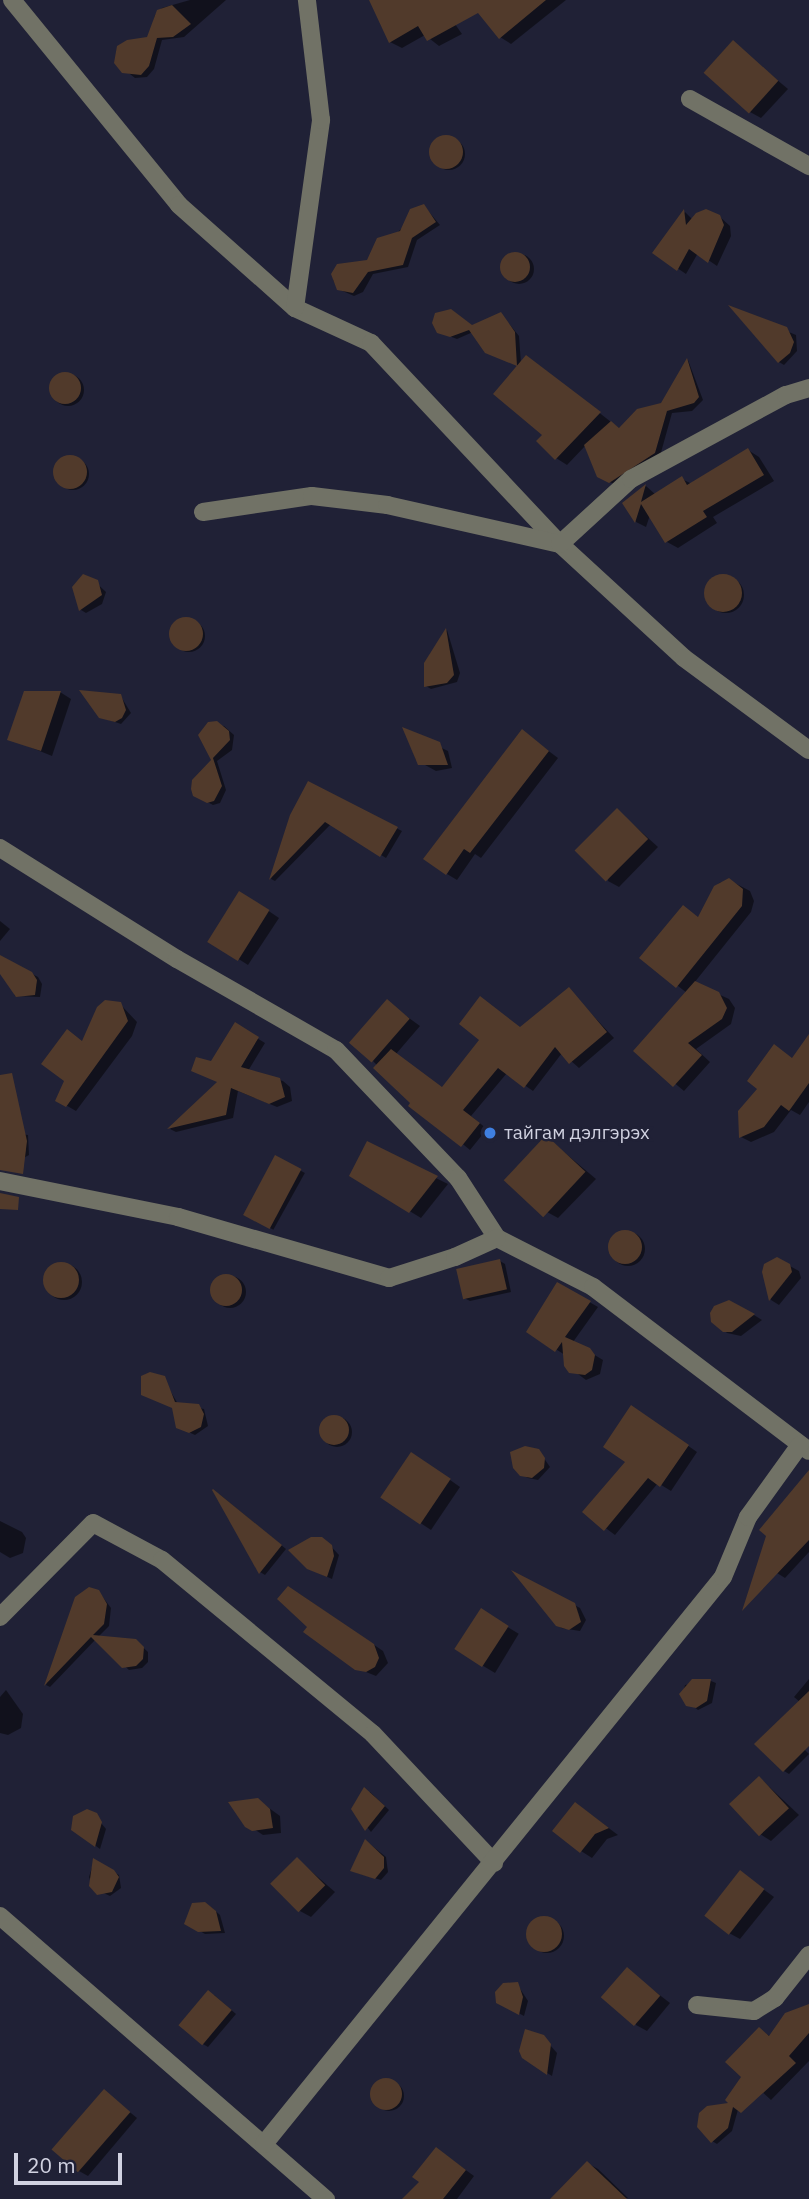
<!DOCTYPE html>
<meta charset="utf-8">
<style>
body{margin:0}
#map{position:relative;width:809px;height:2199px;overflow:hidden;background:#202136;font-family:"IBM Plex Sans",sans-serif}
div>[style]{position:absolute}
.shadow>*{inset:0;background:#0007;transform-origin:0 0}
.round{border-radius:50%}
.building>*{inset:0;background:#513a2b;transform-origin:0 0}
.minor>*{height:18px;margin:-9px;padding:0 9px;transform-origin:9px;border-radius:9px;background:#717266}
.dots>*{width:19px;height:19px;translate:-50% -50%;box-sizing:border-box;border:4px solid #202136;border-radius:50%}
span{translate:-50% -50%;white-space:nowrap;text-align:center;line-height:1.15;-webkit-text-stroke:5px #202136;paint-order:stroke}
.poi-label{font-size:19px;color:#d1d2e1}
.left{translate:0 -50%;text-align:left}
.scale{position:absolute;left:14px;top:2153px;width:108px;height:32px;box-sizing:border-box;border:4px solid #d1d2e1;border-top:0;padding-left:9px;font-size:21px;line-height:24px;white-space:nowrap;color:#d1d2e1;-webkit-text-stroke:5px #202136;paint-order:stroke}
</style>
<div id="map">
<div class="shadow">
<i style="clip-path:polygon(190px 0,226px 0,184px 37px,162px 40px,154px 69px,147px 77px,135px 78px,116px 63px,149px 39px,155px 15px,162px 8px)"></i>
<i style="clip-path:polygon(370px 0,438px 0,462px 34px,439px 46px,425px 35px,402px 48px,390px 42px)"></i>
<i style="clip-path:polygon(495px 0,566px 0,511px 44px,500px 37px)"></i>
<i style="clip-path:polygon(733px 43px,788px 89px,761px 118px,750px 112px)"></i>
<i class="round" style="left:433px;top:138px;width:32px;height:32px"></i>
<i style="clip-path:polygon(424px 206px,440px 225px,417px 240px,408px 267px,373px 274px,363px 292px,354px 296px,338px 289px,333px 280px,338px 266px,368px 262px)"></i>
<i style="clip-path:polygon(685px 212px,693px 220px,720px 217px,730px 226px,731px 236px,717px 266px,698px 253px,686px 274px,655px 253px)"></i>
<i class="round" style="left:504px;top:254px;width:30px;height:30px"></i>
<i style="clip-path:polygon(734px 309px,796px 335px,797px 351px,784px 365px,779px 362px)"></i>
<i style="clip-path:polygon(501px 314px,519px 336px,521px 364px,526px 357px,537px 364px,620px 429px,662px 404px,688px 360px,703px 400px,692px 411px,672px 413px,660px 456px,616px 485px,598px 476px,586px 445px,567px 465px,556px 458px,545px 434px,519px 366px,492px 355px,473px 332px,457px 339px,438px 332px,473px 327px)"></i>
<i class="round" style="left:52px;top:374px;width:32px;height:32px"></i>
<i style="clip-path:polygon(748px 450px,759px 457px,774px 481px,713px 517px,717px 523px,678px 548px,667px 542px,650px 515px,646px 527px,636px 522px,624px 503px,646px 486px,656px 495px,682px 479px,692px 484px)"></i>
<i class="round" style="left:57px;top:458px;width:32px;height:32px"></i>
<i class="round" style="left:708px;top:577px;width:36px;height:36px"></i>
<i style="clip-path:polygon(90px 577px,106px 592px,102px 604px,86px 613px,81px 610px,79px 580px)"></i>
<i class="round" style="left:173px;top:620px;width:32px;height:32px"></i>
<i style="clip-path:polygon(447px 630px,460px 673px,457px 682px,431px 689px,426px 686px,425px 669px)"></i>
<i style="clip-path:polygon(60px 692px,71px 699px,52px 756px,10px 739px)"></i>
<i style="clip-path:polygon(120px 695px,131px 713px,121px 724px,100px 717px)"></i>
<i style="clip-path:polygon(209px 724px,224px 726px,234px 735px,232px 750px,217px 761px,226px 790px,220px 803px,213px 805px,194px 795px,213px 760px,200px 735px)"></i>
<i style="clip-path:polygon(405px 730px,448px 751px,452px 768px,436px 771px,416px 760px)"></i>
<i style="clip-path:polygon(522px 731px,558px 758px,481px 858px,475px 854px,457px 880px,447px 874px)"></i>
<i style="clip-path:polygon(309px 784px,402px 831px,386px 858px,331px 824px,275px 881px,271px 879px,291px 815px)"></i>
<i style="clip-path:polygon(617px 810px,658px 847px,619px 887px,608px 881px)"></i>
<i style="clip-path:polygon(729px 880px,750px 891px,754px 901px,751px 912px,694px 983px,729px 999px,735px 1008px,731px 1024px,696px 1049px,710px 1062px,684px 1091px,636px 1051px,687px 993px,642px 958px,684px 908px,699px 918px,719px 883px)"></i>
<i style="clip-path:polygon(251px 899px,279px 918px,248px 965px,209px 940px)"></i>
<i style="clip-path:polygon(0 921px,10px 929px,0 941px)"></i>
<i style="clip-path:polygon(2px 958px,38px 977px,42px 984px,40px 997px,15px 996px)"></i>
<i style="clip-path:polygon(569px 990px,614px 1038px,579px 1068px,562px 1053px,533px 1091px,507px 1073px,471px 1116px,487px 1129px,470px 1150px,413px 1103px,373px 1061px,387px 1002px,420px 1026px,396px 1054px,443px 1089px)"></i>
<i style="clip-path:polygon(120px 1004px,137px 1022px,132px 1036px,76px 1111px,57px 1100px,66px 1081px,67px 1031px,83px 1042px)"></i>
<i style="clip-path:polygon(236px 1025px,265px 1043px,248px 1071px,283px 1081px,290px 1087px,292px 1101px,277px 1107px,238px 1091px,233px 1118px,176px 1132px,170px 1129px,219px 1083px,212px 1063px)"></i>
<i style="clip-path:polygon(809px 1049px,809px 1102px,800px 1115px,791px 1110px,774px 1132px,751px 1142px,741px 1137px,793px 1059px)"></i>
<i style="clip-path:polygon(0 1131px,28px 1135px,29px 1155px,20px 1160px,0 1152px)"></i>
<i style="clip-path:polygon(546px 1137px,596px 1179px,558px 1218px,547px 1212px)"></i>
<i style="clip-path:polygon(367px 1144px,448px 1184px,421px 1218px,352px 1176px)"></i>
<i style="left:276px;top:1157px;width:33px;height:65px;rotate:29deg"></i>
<i class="round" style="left:611px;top:1232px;width:34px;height:34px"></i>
<i style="clip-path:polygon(777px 1259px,799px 1271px,801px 1278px,779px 1305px,771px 1300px,766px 1265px)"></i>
<i style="clip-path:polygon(500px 1261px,505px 1264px,511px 1292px,470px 1301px,464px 1298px)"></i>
<i class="round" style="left:46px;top:1264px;width:36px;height:36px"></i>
<i class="round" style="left:214px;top:1276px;width:32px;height:32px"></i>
<i style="clip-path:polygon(558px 1284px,598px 1307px,573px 1342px,603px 1360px,600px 1374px,586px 1380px,566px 1365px,565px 1355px,529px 1332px)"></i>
<i style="clip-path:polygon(729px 1302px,754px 1315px,762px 1320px,741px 1336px,727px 1333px,713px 1321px)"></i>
<i style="clip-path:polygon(161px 1375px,178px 1404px,204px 1409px,208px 1426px,195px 1435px,184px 1430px,174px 1408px,143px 1377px)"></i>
<i style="clip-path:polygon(641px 1413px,697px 1452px,671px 1491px,658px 1483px,615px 1535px,584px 1512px,627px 1462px)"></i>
<i class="round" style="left:322px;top:1417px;width:30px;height:30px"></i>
<i style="clip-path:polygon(539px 1451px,550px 1467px,538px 1480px,528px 1478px,522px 1475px)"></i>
<i style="clip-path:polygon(422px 1460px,460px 1487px,431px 1530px,381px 1497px)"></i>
<i style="clip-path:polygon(809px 1475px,809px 1552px,785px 1578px,777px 1573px)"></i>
<i style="clip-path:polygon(219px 1494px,286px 1549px,265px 1575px,260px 1572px)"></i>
<i style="clip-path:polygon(0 1521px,22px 1532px,26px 1538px,23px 1553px,10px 1558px,0 1552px)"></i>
<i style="clip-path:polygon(327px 1542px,339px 1555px,332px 1579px,314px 1571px)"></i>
<i style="clip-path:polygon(518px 1575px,580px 1608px,586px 1620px,580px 1631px,561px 1628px)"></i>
<i style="clip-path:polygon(99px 1592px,111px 1608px,109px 1626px,98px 1637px,136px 1641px,148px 1652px,148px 1662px,142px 1668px,129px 1670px,96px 1639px,50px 1687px,46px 1685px,77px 1598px)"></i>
<i style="clip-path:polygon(298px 1593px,383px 1651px,388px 1663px,376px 1676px,356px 1668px,310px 1626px)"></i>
<i style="left:481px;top:1611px;width:44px;height:46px;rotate:31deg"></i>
<i style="clip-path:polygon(809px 1679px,809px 1735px,800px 1745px,809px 1754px,789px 1774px,784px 1771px,800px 1702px,794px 1697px)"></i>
<i style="clip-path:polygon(711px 1681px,716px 1683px,712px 1703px,698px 1710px,682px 1698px,685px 1685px)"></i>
<i style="clip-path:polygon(6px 1690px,23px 1714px,21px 1728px,8px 1735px,0 1733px,0 1697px)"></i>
<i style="clip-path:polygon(760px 1778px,799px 1815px,771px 1841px,760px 1834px)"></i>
<i style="clip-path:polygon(370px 1792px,389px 1810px,371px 1832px,353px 1809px)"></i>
<i style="clip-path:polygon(258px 1800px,280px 1816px,281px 1833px,263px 1835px,254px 1829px)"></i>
<i style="clip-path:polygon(586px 1811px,618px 1835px,607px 1839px,592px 1858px,581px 1851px)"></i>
<i style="clip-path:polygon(92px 1812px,106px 1829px,100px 1849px,73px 1829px)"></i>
<i style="clip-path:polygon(366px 1841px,386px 1857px,388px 1872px,381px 1880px,357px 1873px)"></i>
<i style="clip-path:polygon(297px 1859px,335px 1892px,311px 1917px,300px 1911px)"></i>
<i style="clip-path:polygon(94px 1861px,119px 1875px,121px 1888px,110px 1896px,93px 1888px,89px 1877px)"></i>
<i style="clip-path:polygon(740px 1872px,774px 1897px,740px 1939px,729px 1933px)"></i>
<i style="clip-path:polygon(211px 1907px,220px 1915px,225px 1933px,205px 1934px,186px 1923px)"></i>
<i class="round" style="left:530px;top:1919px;width:34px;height:34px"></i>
<i style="clip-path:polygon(627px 1970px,670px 2003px,647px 2031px,636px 2025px)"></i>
<i style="clip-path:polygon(517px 1984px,528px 2001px,524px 2016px,498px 2002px)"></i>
<i style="clip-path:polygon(214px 1995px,236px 2014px,208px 2047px,203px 2044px)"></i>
<i style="clip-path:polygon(809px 2012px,809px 2061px,771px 2100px,728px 2061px,759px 2029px,771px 2037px)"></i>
<i style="clip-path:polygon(543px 2037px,557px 2053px,552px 2076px,526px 2060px)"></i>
<i class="round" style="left:374px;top:2081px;width:30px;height:30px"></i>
<i style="clip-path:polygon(104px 2091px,137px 2118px,88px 2176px,79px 2171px)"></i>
<i style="clip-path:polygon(739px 2106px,732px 2131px,717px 2144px,712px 2141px,708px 2108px)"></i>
<i style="clip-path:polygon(437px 2149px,474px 2176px,457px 2199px,404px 2199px,422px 2182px)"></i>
<i style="clip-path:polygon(587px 2163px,598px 2169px,628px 2198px,559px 2199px)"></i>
</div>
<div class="building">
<i style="clip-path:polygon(369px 0,546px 0,499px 39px,478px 13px,427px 41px,418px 26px,389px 43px)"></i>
<i style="clip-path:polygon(172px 5px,191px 24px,173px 37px,157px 38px,149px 66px,141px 75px,122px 73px,114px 63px,117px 46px,127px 40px,147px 37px,157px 10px)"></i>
<i style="left:733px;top:40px;width:61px;height:44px;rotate:42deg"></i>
<i class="round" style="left:429px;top:135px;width:34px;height:34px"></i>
<i style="clip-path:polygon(424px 204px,436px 222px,412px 238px,403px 265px,368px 272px,353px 293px,337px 290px,331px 274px,337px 264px,367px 260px,377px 238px,400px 231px,410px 209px)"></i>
<i style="clip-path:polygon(684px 209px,686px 225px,696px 213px,706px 209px,720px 215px,724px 225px,708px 263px,689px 249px,677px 271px,652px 253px)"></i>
<i class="round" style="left:500px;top:252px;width:30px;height:30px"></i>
<i style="clip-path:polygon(728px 305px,787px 327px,794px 342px,790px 353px,778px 363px)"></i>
<i style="clip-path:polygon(451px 309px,472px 325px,501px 312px,515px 332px,517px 366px,485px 353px,469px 330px,450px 337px,437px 333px,432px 323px,435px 313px)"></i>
<i style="clip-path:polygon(526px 355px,601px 412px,555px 460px,536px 441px,542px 435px,493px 394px)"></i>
<i style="clip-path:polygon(687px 358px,699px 397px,694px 403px,667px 411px,655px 453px,609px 483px,597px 477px,584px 445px,611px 421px,619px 428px,637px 409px,661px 403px)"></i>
<i class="round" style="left:49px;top:372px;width:32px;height:32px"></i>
<i style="clip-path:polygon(748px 448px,764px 475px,703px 511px,707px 517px,665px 543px,641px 504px,635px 523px,622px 503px,646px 484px,641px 502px,682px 476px,687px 485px)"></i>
<i class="round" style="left:53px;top:455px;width:34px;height:34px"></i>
<i style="clip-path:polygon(83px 574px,98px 580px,102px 595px,79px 611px,72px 587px)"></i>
<i class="round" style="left:704px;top:574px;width:38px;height:38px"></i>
<i class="round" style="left:169px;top:617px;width:34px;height:34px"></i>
<i style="clip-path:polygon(446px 628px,454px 675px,447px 683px,424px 687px,424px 663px)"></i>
<i style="clip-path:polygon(79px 690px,121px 694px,126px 710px,122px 718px,115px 722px,99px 718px)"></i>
<i style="clip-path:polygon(24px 691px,61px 691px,41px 751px,7px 740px)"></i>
<i style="clip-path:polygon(217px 721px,229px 731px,230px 740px,213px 758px,222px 786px,214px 801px,207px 803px,193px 796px,191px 789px,192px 780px,211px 760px,198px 735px,208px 722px)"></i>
<i style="clip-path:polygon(402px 727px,440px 742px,448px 765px,418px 765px)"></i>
<i style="clip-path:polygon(522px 729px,549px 751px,470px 853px,464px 849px,446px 875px,423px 859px)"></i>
<i style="clip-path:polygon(308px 781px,398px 827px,380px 857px,325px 822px,269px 880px,290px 815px)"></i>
<i style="left:617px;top:808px;width:44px;height:60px;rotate:45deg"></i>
<i style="clip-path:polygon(729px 878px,743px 889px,742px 906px,676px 988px,639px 958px,683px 905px,698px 917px,714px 886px)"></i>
<i style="left:239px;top:891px;width:36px;height:60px;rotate:32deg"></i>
<i style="clip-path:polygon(0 955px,32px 972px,37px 980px,35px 995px,16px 997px,0 974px)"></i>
<i style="clip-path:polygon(695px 981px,719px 992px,727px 1008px,722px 1019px,688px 1043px,702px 1055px,673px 1087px,633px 1051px)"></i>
<i style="clip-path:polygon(569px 987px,607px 1032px,569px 1064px,555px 1047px,524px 1088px,498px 1068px,463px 1110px,480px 1123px,461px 1147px,408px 1106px,410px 1103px,373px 1068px,391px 1049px,442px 1087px,479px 1040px,459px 1024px,480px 996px,520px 1027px)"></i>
<i style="left:387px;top:999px;width:30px;height:58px;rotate:41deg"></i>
<i style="clip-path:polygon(105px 1000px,121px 1002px,128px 1021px,66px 1107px,55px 1101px,64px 1081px,41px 1064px,67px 1029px,82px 1041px,97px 1007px)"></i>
<i style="clip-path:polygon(235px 1022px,259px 1037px,241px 1067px,280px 1078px,285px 1097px,269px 1104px,231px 1088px,226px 1115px,167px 1129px,217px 1082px,191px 1071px,196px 1057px,211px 1061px)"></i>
<i style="clip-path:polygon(809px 1034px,809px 1083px,789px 1111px,781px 1105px,764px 1127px,739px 1138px,738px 1111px,757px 1089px,747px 1081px,774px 1044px,792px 1058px)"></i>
<i style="clip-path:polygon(12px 1073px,27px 1141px,23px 1174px,0 1170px,0 1075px)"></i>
<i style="left:546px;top:1135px;width:54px;height:62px;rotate:43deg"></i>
<i style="clip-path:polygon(367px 1141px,438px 1176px,409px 1213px,349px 1176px)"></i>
<i style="left:275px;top:1155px;width:30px;height:68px;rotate:28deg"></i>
<i style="clip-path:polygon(0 1193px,19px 1197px,18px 1210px,0 1209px)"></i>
<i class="round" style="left:608px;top:1230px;width:34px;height:34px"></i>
<i style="clip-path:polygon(777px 1257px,790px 1264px,792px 1272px,769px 1301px,762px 1272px,764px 1264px)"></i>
<i style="left:500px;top:1259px;width:31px;height:45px;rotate:77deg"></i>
<i class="round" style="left:43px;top:1262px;width:36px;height:36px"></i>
<i class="round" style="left:210px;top:1274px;width:32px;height:32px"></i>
<i style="clip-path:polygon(557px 1282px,591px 1301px,565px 1337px,590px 1348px,595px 1355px,592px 1370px,585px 1375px,569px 1373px,564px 1366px,562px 1342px,555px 1352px,526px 1332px)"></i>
<i style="clip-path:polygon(729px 1300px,755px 1314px,732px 1332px,723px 1332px,711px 1322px,710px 1313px,714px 1306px)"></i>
<i style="clip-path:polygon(150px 1372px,165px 1376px,175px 1402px,199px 1404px,204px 1414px,201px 1427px,189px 1433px,176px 1428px,172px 1408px,141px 1395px,141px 1376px)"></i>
<i style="clip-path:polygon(631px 1405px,689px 1445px,660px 1487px,648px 1478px,604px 1531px,582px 1512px,625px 1462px,603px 1447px)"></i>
<i class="round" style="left:319px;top:1415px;width:30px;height:30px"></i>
<i style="clip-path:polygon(525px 1446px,539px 1449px,545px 1458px,544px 1468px,532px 1478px,520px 1476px,513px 1468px,510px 1452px)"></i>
<i style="left:411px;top:1452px;width:48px;height:55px;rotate:34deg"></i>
<i style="clip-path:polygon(809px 1470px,809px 1540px,742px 1611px,766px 1536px,759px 1530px)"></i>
<i style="clip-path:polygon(213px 1489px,282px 1545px,259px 1574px,212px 1490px)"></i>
<i style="clip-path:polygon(311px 1537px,322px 1537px,332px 1545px,334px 1556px,327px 1577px,307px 1569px,288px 1550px)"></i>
<i style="clip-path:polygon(511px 1570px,575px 1603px,581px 1622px,569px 1630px,556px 1626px)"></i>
<i style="clip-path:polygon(288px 1586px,374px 1644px,379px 1658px,375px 1667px,366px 1672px,355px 1670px,303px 1632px,307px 1627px,277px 1599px)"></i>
<i style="clip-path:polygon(89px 1587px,99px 1590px,107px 1604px,104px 1624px,93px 1635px,136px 1639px,144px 1647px,143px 1659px,136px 1666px,122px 1668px,91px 1637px,44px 1686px,75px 1597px)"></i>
<i style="left:481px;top:1608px;width:33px;height:49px;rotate:33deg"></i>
<i style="clip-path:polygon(692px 1679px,711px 1679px,707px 1701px,696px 1708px,686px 1706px,679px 1694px)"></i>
<i style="clip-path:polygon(809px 1691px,809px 1746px,783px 1772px,754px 1744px)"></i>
<i style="left:759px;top:1776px;width:44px;height:41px;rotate:47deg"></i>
<i style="clip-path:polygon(364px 1787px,385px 1806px,365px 1831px,351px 1809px)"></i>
<i style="clip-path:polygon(258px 1798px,270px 1809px,273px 1828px,252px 1831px,245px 1827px,228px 1802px)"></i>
<i style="clip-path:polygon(575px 1802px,609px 1828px,595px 1834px,580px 1853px,552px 1831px)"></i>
<i style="clip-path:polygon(87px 1809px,97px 1813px,102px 1822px,95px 1847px,71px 1830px,73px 1816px)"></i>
<i style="clip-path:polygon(365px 1839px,384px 1857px,384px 1868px,375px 1879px,350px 1871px)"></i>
<i style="left:297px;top:1857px;width:40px;height:38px;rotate:45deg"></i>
<i style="clip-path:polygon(93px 1858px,114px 1870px,119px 1877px,112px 1892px,97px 1895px,89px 1886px)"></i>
<i style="left:740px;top:1870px;width:31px;height:58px;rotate:38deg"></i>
<i style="clip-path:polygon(205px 1902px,216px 1911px,221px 1931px,198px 1932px,184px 1924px,192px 1903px)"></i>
<i class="round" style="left:526px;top:1916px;width:36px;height:36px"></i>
<i style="left:627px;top:1967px;width:44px;height:40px;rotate:41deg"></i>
<i style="clip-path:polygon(518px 1982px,523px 1997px,519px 2015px,496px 2003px,495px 1992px,503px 1983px)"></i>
<i style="left:208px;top:1990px;width:31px;height:46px;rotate:40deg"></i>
<i style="clip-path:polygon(809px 2004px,809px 2033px,789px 2056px,796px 2063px,741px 2113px,733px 2107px,728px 2128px,711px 2143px,697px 2127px,699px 2113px,707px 2106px,728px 2103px,725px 2100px,741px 2077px,725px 2062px,759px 2027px,769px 2036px,785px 2013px)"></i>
<i style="clip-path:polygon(525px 2029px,544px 2035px,551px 2044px,547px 2075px,522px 2058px,519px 2051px)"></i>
<i class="round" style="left:370px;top:2078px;width:32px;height:32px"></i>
<i style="left:104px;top:2089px;width:35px;height:80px;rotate:41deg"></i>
<i style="clip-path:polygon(436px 2147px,466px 2170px,443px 2199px,402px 2199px,419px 2182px,412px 2177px)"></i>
<i style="clip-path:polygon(587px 2161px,627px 2199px,550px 2199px)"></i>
</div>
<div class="minor">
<i style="left:12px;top:0;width:264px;rotate:50.8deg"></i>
<i style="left:179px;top:205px;width:155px;rotate:41.6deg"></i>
<i style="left:295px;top:308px;width:84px;rotate:24.7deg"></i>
<i style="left:371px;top:343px;width:276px;rotate:46.8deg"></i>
<i style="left:560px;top:544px;width:168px;rotate:42.6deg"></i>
<i style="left:684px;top:658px;width:155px;rotate:36.4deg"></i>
<i style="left:690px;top:99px;width:137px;rotate:29.4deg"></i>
<i style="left:295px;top:308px;width:190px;rotate:-82.1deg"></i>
<i style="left:321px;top:120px;width:121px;rotate:-96.7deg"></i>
<i style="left:203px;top:512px;width:110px;rotate:-8.4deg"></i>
<i style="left:312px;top:496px;width:76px;rotate:6.8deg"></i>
<i style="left:387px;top:505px;width:177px;rotate:12.7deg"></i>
<i style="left:560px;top:544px;width:96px;rotate:-42.5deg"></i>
<i style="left:631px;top:479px;width:176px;rotate:-28.5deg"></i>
<i style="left:786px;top:395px;width:24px;rotate:-17deg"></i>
<i style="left:0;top:848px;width:209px;rotate:32.1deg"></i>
<i style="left:177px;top:959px;width:183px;rotate:29.8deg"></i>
<i style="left:336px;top:1050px;width:177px;rotate:46.4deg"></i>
<i style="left:458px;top:1178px;width:72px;rotate:57deg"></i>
<i style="left:497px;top:1238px;width:108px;rotate:27deg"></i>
<i style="left:593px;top:1287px;width:271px;rotate:37.2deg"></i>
<i style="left:0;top:1181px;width:182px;rotate:11.4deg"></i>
<i style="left:178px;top:1217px;width:220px;rotate:16.1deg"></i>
<i style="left:389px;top:1278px;width:69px;rotate:-17.7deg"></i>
<i style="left:455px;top:1257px;width:46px;rotate:-24.3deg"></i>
<i style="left:0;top:1617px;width:132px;rotate:-45.3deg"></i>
<i style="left:93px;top:1523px;width:78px;rotate:28.2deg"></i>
<i style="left:162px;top:1560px;width:273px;rotate:39.5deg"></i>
<i style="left:373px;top:1734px;width:177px;rotate:46.8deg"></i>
<i style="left:0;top:1916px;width:432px;rotate:41deg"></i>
<i style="left:697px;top:2005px;width:57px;rotate:6deg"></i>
<i style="left:754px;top:2011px;width:25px;rotate:-32deg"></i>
<i style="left:775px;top:1998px;width:55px;rotate:-51.7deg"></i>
<i style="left:264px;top:2144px;width:729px;rotate:-51.01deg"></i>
<i style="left:723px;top:1577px;width:65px;rotate:-67.4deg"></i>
<i style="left:748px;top:1517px;width:89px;rotate:-54.2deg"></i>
</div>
<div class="dots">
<i style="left:490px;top:1133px;background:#3f7fe0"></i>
</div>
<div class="poi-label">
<span class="left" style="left:504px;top:1133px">тайгам дэлгэрэх</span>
</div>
<div class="scale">20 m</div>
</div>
